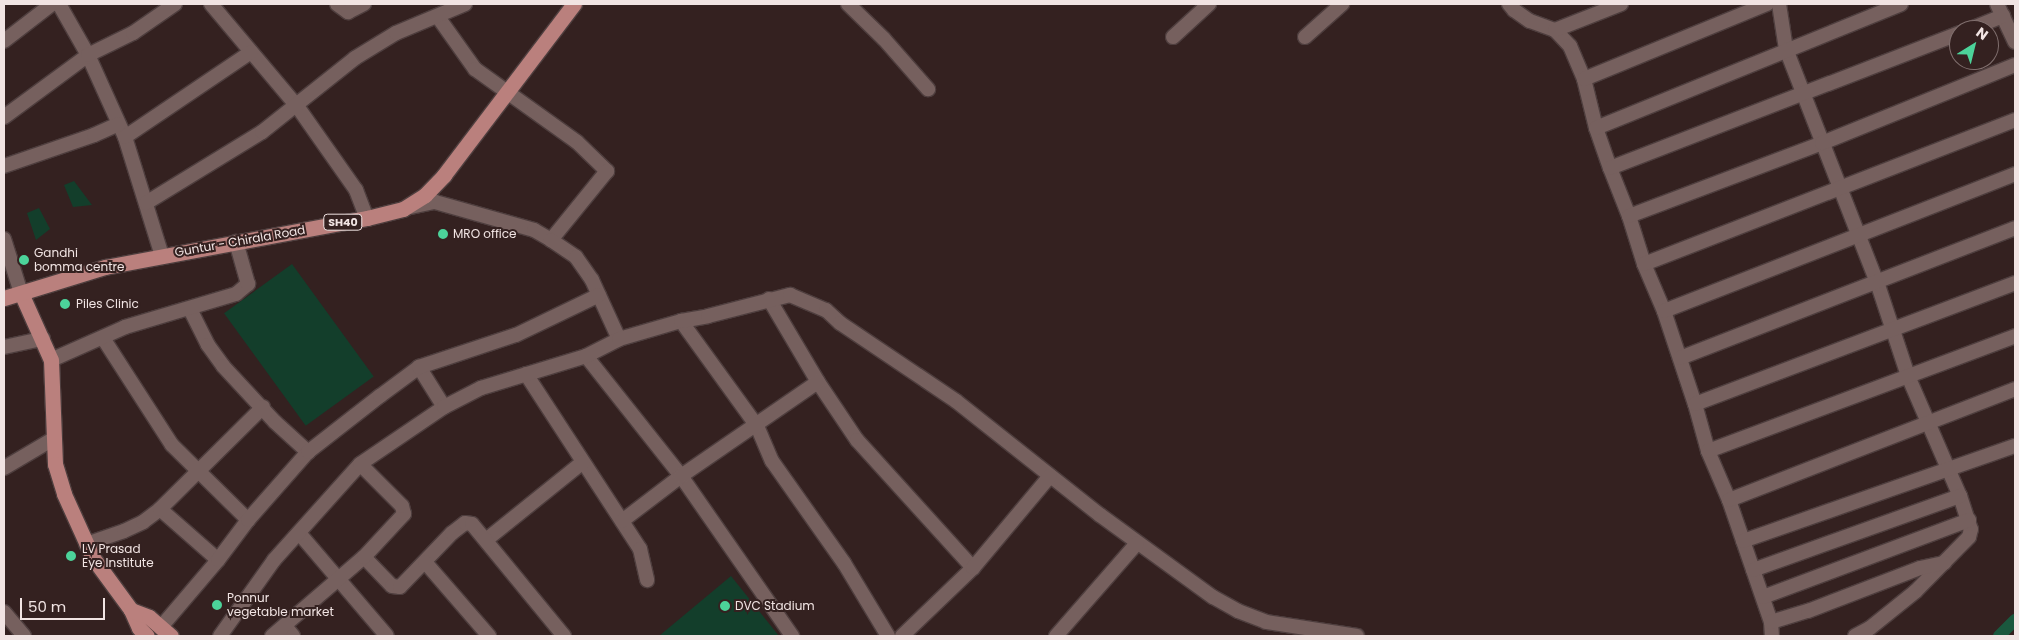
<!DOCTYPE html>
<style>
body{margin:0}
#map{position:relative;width:2019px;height:640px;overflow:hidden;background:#342120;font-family:Poppins,sans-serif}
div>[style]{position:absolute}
.green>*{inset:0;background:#133e2b;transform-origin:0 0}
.canal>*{height:12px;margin:-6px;padding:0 6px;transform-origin:6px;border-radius:6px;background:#1a583e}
.roads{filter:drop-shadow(1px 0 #4e3e3e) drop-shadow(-1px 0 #4e3e3e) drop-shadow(0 1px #4e3e3e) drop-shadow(0 -1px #4e3e3e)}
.minor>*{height:14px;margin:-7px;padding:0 7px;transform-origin:7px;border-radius:7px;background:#76605e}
.major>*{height:15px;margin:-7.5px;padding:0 7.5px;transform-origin:7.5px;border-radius:7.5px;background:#ba807d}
.dots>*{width:14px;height:14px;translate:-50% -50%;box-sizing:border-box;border:2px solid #342120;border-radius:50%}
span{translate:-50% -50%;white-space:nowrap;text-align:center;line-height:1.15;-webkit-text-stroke:4px #342120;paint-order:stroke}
.shield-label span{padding:1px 4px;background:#342120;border:1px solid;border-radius:4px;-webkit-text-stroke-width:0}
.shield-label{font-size:11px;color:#f1e4e3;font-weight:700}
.poi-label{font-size:12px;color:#f1e4e3}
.left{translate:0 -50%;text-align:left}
.street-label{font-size:12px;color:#f1e4e3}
.frame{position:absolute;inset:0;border:5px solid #f1e4e3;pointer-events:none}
.north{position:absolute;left:1949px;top:20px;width:50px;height:50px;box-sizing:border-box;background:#342120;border:1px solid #806f6e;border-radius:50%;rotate:36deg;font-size:14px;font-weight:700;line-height:20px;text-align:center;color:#f1e4e3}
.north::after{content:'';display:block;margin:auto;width:18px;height:22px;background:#4cd39a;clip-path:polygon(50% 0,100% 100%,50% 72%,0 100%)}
.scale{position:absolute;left:20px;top:598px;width:85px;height:22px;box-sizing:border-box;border:2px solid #f1e4e3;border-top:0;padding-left:6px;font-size:15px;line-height:18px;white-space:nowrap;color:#f1e4e3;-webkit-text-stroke:4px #342120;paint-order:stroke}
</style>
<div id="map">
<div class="green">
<i style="clip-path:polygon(74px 181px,92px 205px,73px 207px,64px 185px)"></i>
<i style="clip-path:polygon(39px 208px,50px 229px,36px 240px,27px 213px)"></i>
<i style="left:292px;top:264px;width:139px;height:84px;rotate:54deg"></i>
<i style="clip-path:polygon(731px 576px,779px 636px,659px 636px)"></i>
</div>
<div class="canal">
<i style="left:1999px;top:636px;width:23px;rotate:-45deg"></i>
</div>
<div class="roads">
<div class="minor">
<i style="left:59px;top:4px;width:59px;rotate:60.4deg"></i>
<i style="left:88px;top:55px;width:90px;rotate:65.7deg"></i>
<i style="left:125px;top:137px;width:125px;rotate:72.7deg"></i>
<i style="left:211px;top:4px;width:133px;rotate:49.9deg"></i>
<i style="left:297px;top:106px;width:103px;rotate:54.9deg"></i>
<i style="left:356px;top:190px;width:30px;rotate:69deg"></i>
<i style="left:337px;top:4px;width:14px;rotate:36deg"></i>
<i style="left:348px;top:12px;width:18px;rotate:-27deg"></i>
<i style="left:848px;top:4px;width:50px;rotate:44.2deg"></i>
<i style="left:884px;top:39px;width:67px;rotate:48.7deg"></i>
<i style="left:1509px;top:4px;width:8px;rotate:50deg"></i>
<i style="left:1514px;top:10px;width:19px;rotate:35deg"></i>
<i style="left:1530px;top:21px;width:27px;rotate:20deg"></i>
<i style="left:1555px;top:30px;width:22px;rotate:47deg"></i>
<i style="left:1570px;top:46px;width:36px;rotate:67deg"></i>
<i style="left:1584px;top:79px;width:50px;rotate:76.2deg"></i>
<i style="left:1596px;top:128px;width:42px;rotate:70.7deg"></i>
<i style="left:1610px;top:168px;width:52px;rotate:68.4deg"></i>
<i style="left:1629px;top:216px;width:50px;rotate:72.6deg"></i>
<i style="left:1644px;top:264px;width:51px;rotate:66.9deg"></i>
<i style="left:1664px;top:311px;width:98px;rotate:71.6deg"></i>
<i style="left:1695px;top:404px;width:49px;rotate:74.5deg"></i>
<i style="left:1708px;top:451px;width:53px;rotate:66.8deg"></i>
<i style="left:1729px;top:500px;width:129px;rotate:71deg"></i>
<i style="left:1771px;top:622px;width:14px;rotate:86deg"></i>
<i style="left:1779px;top:4px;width:46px;rotate:81.2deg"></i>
<i style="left:1786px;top:49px;width:250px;rotate:68.7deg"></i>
<i style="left:1877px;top:282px;width:99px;rotate:71.7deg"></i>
<i style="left:1908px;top:376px;width:131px;rotate:66.6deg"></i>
<i style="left:1960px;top:496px;width:35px;rotate:72deg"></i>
<i style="left:1971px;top:529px;width:8px;rotate:104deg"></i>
<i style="left:1969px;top:537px;width:76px;rotate:134.5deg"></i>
<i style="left:1916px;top:591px;width:59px;rotate:141.2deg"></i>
<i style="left:1870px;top:628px;width:17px;rotate:152deg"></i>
<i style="left:1997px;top:4px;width:42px;rotate:64.7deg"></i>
<i style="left:438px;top:17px;width:64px;rotate:54.6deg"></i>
<i style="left:475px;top:69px;width:125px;rotate:35.6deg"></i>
<i style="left:577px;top:142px;width:42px;rotate:44deg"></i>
<i style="left:607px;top:171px;width:89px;rotate:129.1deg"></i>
<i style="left:1555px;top:30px;width:71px;rotate:-21.5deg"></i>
<i style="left:1968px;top:30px;width:38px;rotate:-22deg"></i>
<i style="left:1173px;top:37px;width:49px;rotate:-42.5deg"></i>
<i style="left:1305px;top:37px;width:50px;rotate:-41.7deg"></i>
<i style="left:4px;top:41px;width:61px;rotate:-37.6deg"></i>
<i style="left:1584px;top:79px;width:198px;rotate:-22.3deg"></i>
<i style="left:4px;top:117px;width:104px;rotate:-36.4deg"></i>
<i style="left:88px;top:55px;width:50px;rotate:-26.1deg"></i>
<i style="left:133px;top:33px;width:51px;rotate:-34.6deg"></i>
<i style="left:1596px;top:128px;width:329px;rotate:-22.1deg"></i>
<i style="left:125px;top:137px;width:152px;rotate:-34deg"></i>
<i style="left:4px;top:166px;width:95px;rotate:-19deg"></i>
<i style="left:94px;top:135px;width:27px;rotate:-24deg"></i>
<i style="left:1610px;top:168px;width:374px;rotate:-21.1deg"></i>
<i style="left:146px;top:203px;width:136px;rotate:-31.5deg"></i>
<i style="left:262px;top:132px;width:119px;rotate:-38.5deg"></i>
<i style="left:355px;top:58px;width:48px;rotate:-31.4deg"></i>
<i style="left:396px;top:33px;width:75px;rotate:-22.8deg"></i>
<i style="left:406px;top:208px;width:30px;rotate:-12deg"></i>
<i style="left:435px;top:202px;width:103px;rotate:15.8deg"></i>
<i style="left:534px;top:230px;width:20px;rotate:30deg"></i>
<i style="left:551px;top:240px;width:30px;rotate:34deg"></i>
<i style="left:576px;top:257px;width:28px;rotate:55deg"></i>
<i style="left:592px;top:280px;width:65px;rotate:65.4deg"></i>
<i style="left:1629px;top:216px;width:206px;rotate:-20.7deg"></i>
<i style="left:1822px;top:143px;width:208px;rotate:-22deg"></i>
<i style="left:4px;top:239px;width:57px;rotate:72.5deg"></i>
<i style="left:1644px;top:264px;width:398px;rotate:-21.2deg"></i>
<i style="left:769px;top:299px;width:96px;rotate:59.4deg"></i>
<i style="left:818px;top:382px;width:70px;rotate:56.1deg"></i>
<i style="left:857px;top:440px;width:173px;rotate:47.8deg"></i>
<i style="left:190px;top:309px;width:40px;rotate:63.4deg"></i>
<i style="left:208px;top:345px;width:26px;rotate:54deg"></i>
<i style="left:223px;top:366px;width:76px;rotate:47.1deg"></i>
<i style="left:275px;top:422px;width:45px;rotate:42.3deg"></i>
<i style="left:1664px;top:311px;width:377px;rotate:-21.3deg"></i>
<i style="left:681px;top:321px;width:130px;rotate:54.1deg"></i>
<i style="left:757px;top:426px;width:38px;rotate:67deg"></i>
<i style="left:772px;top:461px;width:125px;rotate:54.8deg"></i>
<i style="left:844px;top:563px;width:85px;rotate:58.9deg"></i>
<i style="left:103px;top:338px;width:127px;rotate:57.2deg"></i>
<i style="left:172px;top:445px;width:107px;rotate:44.6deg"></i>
<i style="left:4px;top:347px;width:40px;rotate:-12deg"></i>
<i style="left:586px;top:356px;width:153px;rotate:51.6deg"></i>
<i style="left:681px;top:476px;width:195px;rotate:55.2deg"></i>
<i style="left:1680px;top:358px;width:359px;rotate:-21.2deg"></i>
<i style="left:51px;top:360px;width:81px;rotate:-24deg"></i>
<i style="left:125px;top:327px;width:116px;rotate:-16.6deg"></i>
<i style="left:236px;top:294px;width:16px;rotate:-40deg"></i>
<i style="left:248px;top:284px;width:44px;rotate:-105.9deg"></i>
<i style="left:419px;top:367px;width:47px;rotate:58deg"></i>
<i style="left:526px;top:374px;width:209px;rotate:56.9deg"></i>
<i style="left:640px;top:549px;width:32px;rotate:77deg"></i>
<i style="left:1695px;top:404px;width:342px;rotate:-20.7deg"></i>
<i style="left:1708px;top:451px;width:328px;rotate:-20.5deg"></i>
<i style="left:4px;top:468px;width:57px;rotate:-30.6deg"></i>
<i style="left:1729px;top:500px;width:307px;rotate:-21.2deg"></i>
<i style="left:160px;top:509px;width:77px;rotate:41.3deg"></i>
<i style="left:622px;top:521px;width:74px;rotate:-37.3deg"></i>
<i style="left:681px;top:476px;width:166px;rotate:-34.5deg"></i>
<i style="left:299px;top:533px;width:135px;rotate:49.5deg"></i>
<i style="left:486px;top:540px;width:124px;rotate:-38.8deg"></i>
<i style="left:1743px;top:541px;width:288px;rotate:-19.3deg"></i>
<i style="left:86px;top:544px;width:40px;rotate:-18.9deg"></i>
<i style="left:124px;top:531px;width:21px;rotate:-25deg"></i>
<i style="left:143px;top:522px;width:21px;rotate:-37deg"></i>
<i style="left:160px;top:509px;width:145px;rotate:-44.7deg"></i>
<i style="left:364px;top:557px;width:40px;rotate:46deg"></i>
<i style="left:392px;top:586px;width:8px;rotate:7deg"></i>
<i style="left:400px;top:587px;width:75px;rotate:-46.1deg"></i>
<i style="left:452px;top:533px;width:16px;rotate:-38deg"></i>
<i style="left:465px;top:523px;width:7px;rotate:8deg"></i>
<i style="left:472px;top:524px;width:145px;rotate:50.6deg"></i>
<i style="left:425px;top:562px;width:98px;rotate:49.1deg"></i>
<i style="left:1753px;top:570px;width:220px;rotate:-19.7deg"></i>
<i style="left:1763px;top:597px;width:220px;rotate:-20.5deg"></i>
<i style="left:4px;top:612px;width:31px;rotate:50deg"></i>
<i style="left:1771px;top:622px;width:39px;rotate:-17deg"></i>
<i style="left:1808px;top:611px;width:120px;rotate:-21deg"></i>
<i style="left:1920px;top:568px;width:25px;rotate:-12deg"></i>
<i style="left:285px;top:626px;width:13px;rotate:51deg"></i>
<i style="left:161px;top:627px;width:88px;rotate:-49.6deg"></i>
<i style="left:218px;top:560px;width:50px;rotate:-53.1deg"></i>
<i style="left:248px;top:520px;width:91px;rotate:-48.6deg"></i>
<i style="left:308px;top:452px;width:91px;rotate:-37.9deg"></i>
<i style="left:380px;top:396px;width:49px;rotate:-36.6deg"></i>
<i style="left:419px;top:367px;width:102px;rotate:-18.3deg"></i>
<i style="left:516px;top:335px;width:92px;rotate:-25.7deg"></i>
<i style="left:220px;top:636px;width:93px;rotate:-54.6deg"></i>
<i style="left:274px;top:560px;width:129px;rotate:-48.1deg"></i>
<i style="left:360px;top:464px;width:102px;rotate:-34.2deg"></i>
<i style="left:444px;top:407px;width:42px;rotate:-27.2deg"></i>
<i style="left:481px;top:388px;width:110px;rotate:-16.9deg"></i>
<i style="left:586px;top:356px;width:37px;rotate:-27deg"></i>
<i style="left:619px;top:339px;width:65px;rotate:-16.2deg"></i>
<i style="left:681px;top:321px;width:27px;rotate:-10deg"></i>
<i style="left:708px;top:316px;width:85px;rotate:-14.4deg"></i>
<i style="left:790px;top:295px;width:39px;rotate:23deg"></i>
<i style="left:826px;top:310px;width:19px;rotate:43deg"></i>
<i style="left:840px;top:323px;width:140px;rotate:33.9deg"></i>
<i style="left:956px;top:401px;width:184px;rotate:38.4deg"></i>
<i style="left:1100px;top:515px;width:140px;rotate:36deg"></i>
<i style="left:1213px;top:597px;width:29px;rotate:29deg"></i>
<i style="left:1238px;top:611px;width:30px;rotate:21deg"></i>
<i style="left:1266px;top:622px;width:92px;rotate:8.7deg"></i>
<i style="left:272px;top:636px;width:121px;rotate:-40.7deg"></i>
<i style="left:364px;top:557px;width:59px;rotate:-47.1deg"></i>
<i style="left:404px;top:514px;width:8px;rotate:-104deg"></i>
<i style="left:402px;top:506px;width:59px;rotate:-135deg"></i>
<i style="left:902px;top:636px;width:98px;rotate:-43.8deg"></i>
<i style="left:973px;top:568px;width:120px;rotate:-50.1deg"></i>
<i style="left:1056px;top:636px;width:123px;rotate:-48.9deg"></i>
</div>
<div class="major">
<i style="left:21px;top:293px;width:73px;rotate:65.9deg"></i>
<i style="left:51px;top:360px;width:104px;rotate:87.8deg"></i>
<i style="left:55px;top:464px;width:31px;rotate:73deg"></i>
<i style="left:64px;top:494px;width:70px;rotate:65.6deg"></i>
<i style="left:93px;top:558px;width:64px;rotate:53.8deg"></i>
<i style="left:131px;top:610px;width:20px;rotate:66deg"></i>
<i style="left:139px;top:628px;width:11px;rotate:45deg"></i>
<i style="left:4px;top:298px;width:106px;rotate:-17.1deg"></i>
<i style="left:105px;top:267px;width:267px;rotate:-10.6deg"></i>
<i style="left:367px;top:218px;width:37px;rotate:-14deg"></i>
<i style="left:403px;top:209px;width:26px;rotate:-32deg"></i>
<i style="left:425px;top:195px;width:28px;rotate:-46deg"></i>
<i style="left:444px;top:175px;width:215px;rotate:-52.8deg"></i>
<i style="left:131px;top:610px;width:19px;rotate:21deg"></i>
<i style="left:149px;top:617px;width:29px;rotate:41deg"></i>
</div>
</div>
<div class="dots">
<i style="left:443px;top:234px;background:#4cd39a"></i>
<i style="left:24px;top:260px;background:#4cd39a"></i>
<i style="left:65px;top:304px;background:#4cd39a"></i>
<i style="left:71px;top:556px;background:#4cd39a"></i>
<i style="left:217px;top:605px;background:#4cd39a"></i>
<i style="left:725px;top:606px;background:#4cd39a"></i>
</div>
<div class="shield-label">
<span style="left:343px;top:222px">SH40</span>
</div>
<div class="poi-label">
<span class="left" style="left:453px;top:234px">MRO office</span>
<span class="left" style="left:34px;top:260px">Gandhi<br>bomma centre</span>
<span class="left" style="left:76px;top:304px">Piles Clinic</span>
<span class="left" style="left:82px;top:556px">LV Prasad<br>Eye Institute</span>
<span class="left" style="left:227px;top:605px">Ponnur<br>vegetable market</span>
<span class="left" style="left:735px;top:606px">DVC Stadium</span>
</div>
<div class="street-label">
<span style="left:240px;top:241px;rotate:-10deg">Guntur - Chirala Road</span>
</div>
<div class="frame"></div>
<div class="north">N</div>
<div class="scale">50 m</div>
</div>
